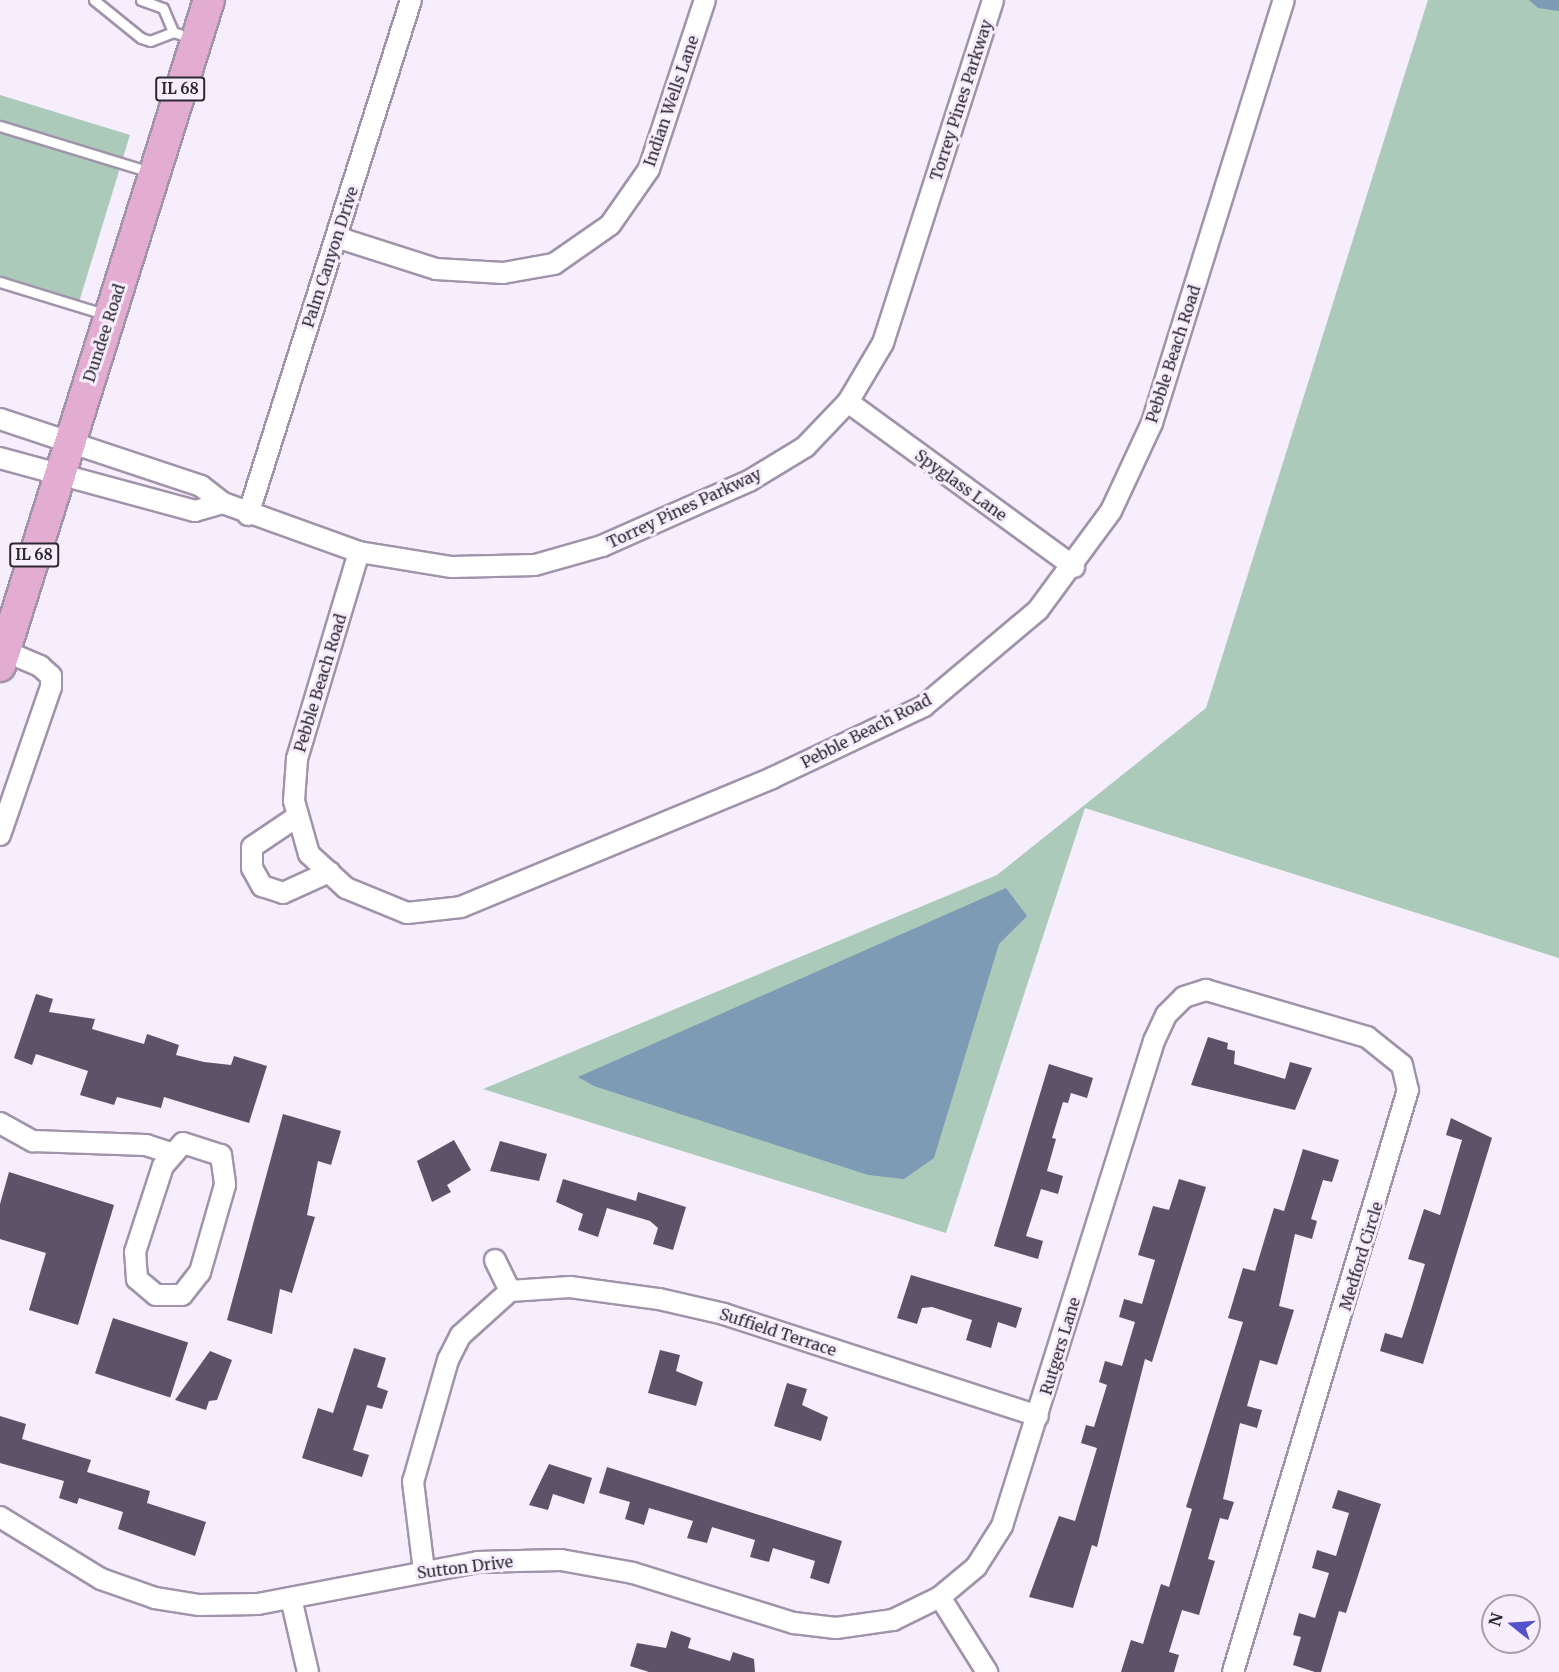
<!DOCTYPE html>
<style>
body{margin:0}
#map{position:relative;width:1559px;height:1672px;overflow:hidden;background:#f6eefd;font-family:Merriweather,serif}
div>[style]{position:absolute}
.green>*{inset:0;background:#accab9}
.water>*{inset:0;background:#7d9bb4}
.building>*{inset:0;background:#5d5267;transform-origin:0 0}
.roads{filter:drop-shadow(2px 0 #a093aa) drop-shadow(-2px 0 #a093aa) drop-shadow(0 2px #a093aa) drop-shadow(0 -2px #a093aa)}
.lane>*{height:9px;margin:-4.5px;padding:0 4.5px;transform-origin:4.5px;border-radius:4.5px;background:#fff}
.street>*{height:20px;margin:-10px;padding:0 10px;transform-origin:10px;border-radius:10px;background:#fff}
.primary>*{height:30px;margin:-15px;padding:0 15px;transform-origin:15px;border-radius:15px;background:#e3acd1}
span{translate:-50% -50%;white-space:nowrap;text-align:center;line-height:1.15;-webkit-text-stroke:6px #f6eefd;paint-order:stroke}
.shield-label span{padding:2px 4px;background:#f6eefd;border:2px solid;border-radius:4px;-webkit-text-stroke-width:0}
.shield-label{font-size:15px;color:#2d2832;font-weight:700}
.street-label{font-size:16px;color:#2d2832}
.north{position:absolute;left:1481px;top:1594px;width:60px;height:60px;box-sizing:border-box;background:#f6eefd;border:2px solid #a69fac;border-radius:50%;rotate:287deg;font-size:16px;font-weight:700;line-height:24px;text-align:center;color:#2d2832}
.north::after{content:'';display:block;margin:auto;width:21px;height:27px;background:#5253ca;clip-path:polygon(50% 0,100% 100%,50% 72%,0 100%)}
</style>
<div id="map">
<div class="green">
<i style="clip-path:polygon(1428px 0,1559px 0,1559px 958px,1085px 808px,946px 1233px,483px 1089px,997px 875px,1206px 708px)"></i>
<i style="clip-path:polygon(0 95px,130px 135px,76px 312px,0 289px)"></i>
</div>
<div class="water">
<i style="clip-path:polygon(1529px 0,1559px 0,1559px 11px,1538px 8px)"></i>
<i style="clip-path:polygon(1006px 888px,1027px 916px,999px 944px,934px 1158px,904px 1179px,868px 1175px,594px 1086px,578px 1077px)"></i>
</div>
<div class="building">
<i style="clip-path:polygon(36px 994px,53px 999px,49px 1012px,95px 1019px,92px 1029px,144px 1044px,147px 1034px,179px 1045px,176px 1055px,204px 1062px,231px 1065px,234px 1056px,267px 1066px,249px 1123px,164px 1097px,161px 1108px,117px 1097px,114px 1105px,80px 1095px,88px 1071px,36px 1054px,32px 1065px,14px 1058px)"></i>
<i style="clip-path:polygon(1208px 1037px,1228px 1043px,1227px 1049px,1235px 1051px,1234px 1064px,1285px 1079px,1290px 1062px,1312px 1068px,1295px 1110px,1191px 1085px)"></i>
<i style="clip-path:polygon(1049px 1064px,1093px 1078px,1087px 1098px,1071px 1093px,1068px 1103px,1063px 1102px,1052px 1138px,1056px 1139px,1047px 1171px,1063px 1176px,1058px 1194px,1041px 1189px,1026px 1236px,1043px 1241px,1038px 1259px,994px 1246px)"></i>
<i style="clip-path:polygon(283px 1114px,341px 1131px,331px 1165px,318px 1161px,307px 1215px,315px 1217px,292px 1293px,280px 1289px,272px 1334px,227px 1320px)"></i>
<i style="clip-path:polygon(1451px 1118px,1492px 1138px,1423px 1364px,1380px 1351px,1385px 1333px,1402px 1338px,1412px 1307px,1425px 1264px,1408px 1259px,1424px 1209px,1440px 1215px,1462px 1140px,1446px 1135px)"></i>
<i style="clip-path:polygon(454px 1140px,471px 1170px,447px 1185px,451px 1192px,432px 1202px,417px 1161px)"></i>
<i style="clip-path:polygon(500px 1141px,547px 1154px,539px 1181px,490px 1171px)"></i>
<i style="clip-path:polygon(1303px 1149px,1339px 1160px,1332px 1182px,1323px 1180px,1311px 1219px,1317px 1221px,1312px 1239px,1295px 1234px,1279px 1306px,1294px 1310px,1277px 1365px,1260px 1360px,1247px 1406px,1262px 1410px,1257px 1428px,1240px 1423px,1223px 1499px,1234px 1502px,1228px 1520px,1220px 1518px,1208px 1559px,1215px 1561px,1199px 1615px,1182px 1610px,1169px 1652px,1179px 1655px,1174px 1672px,1121px 1672px,1131px 1640px,1143px 1644px,1161px 1584px,1169px 1587px,1192px 1509px,1186px 1507px,1243px 1322px,1228px 1318px,1243px 1268px,1255px 1271px,1274px 1208px,1284px 1211px)"></i>
<i style="clip-path:polygon(9px 1172px,114px 1205px,78px 1325px,29px 1310px,46px 1253px,0 1239px,0 1204px)"></i>
<i style="clip-path:polygon(563px 1179px,636px 1201px,638px 1192px,686px 1207px,673px 1250px,653px 1244px,658px 1228px,650px 1221px,607px 1208px,598px 1237px,578px 1230px,583px 1214px,556px 1202px)"></i>
<i style="clip-path:polygon(1179px 1179px,1206px 1187px,1152px 1362px,1145px 1359px,1097px 1547px,1092px 1545px,1073px 1608px,1029px 1597px,1059px 1516px,1075px 1521px,1097px 1448px,1081px 1443px,1086px 1425px,1094px 1427px,1107px 1385px,1099px 1382px,1105px 1361px,1122px 1366px,1135px 1322px,1119px 1317px,1124px 1299px,1142px 1304px,1155px 1260px,1138px 1255px,1153px 1206px,1169px 1210px)"></i>
<i style="clip-path:polygon(911px 1275px,1022px 1308px,1016px 1328px,998px 1322px,991px 1348px,966px 1340px,972px 1320px,932px 1307px,922px 1308px,917px 1324px,897px 1318px)"></i>
<i style="left:113px;top:1318px;width:79px;height:58px;rotate:18deg"></i>
<i style="clip-path:polygon(354px 1348px,386px 1358px,377px 1387px,388px 1391px,382px 1409px,367px 1405px,353px 1450px,369px 1455px,362px 1477px,302px 1458px,318px 1408px,333px 1413px)"></i>
<i style="clip-path:polygon(660px 1350px,680px 1355px,676px 1371px,703px 1382px,696px 1406px,648px 1393px)"></i>
<i style="clip-path:polygon(210px 1351px,232px 1360px,217px 1400px,209px 1401px,206px 1410px,175px 1400px)"></i>
<i style="clip-path:polygon(787px 1383px,807px 1389px,802px 1405px,828px 1417px,821px 1441px,774px 1426px)"></i>
<i style="clip-path:polygon(0 1416px,26px 1424px,22px 1439px,91px 1460px,87px 1472px,150px 1491px,147px 1503px,206px 1522px,195px 1556px,118px 1529px,123px 1512px,79px 1498px,77px 1504px,59px 1498px,64px 1481px,0 1463px)"></i>
<i style="clip-path:polygon(549px 1464px,592px 1478px,584px 1504px,553px 1494px,548px 1510px,529px 1505px)"></i>
<i style="clip-path:polygon(607px 1467px,842px 1541px,829px 1584px,810px 1578px,815px 1561px,773px 1548px,769px 1562px,750px 1557px,755px 1540px,712px 1527px,707px 1543px,687px 1538px,693px 1521px,649px 1508px,644px 1525px,625px 1519px,630px 1502px,599px 1493px)"></i>
<i style="clip-path:polygon(1338px 1490px,1381px 1504px,1346px 1613px,1339px 1611px,1321px 1672px,1315px 1672px,1293px 1665px,1301px 1637px,1293px 1635px,1299px 1613px,1315px 1618px,1329px 1573px,1312px 1568px,1317px 1550px,1336px 1556px,1349px 1513px,1332px 1508px)"></i>
<i style="clip-path:polygon(671px 1631px,691px 1638px,688px 1648px,730px 1661px,733px 1652px,754px 1659px,755px 1672px,649px 1672px,630px 1666px,637px 1643px,666px 1648px)"></i>
</div>
<div class="roads">
<div class="lane">
<i style="left:94px;top:0;width:60px;rotate:39deg"></i>
<i style="left:141px;top:38px;width:9px;rotate:18deg"></i>
<i style="left:150px;top:41px;width:25px;rotate:-21deg"></i>
<i style="left:173px;top:32px;width:22px;rotate:18deg"></i>
<i style="left:141px;top:0;width:23px;rotate:20deg"></i>
<i style="left:163px;top:8px;width:26px;rotate:67deg"></i>
<i style="left:0;top:126px;width:157px;rotate:17deg"></i>
<i style="left:0;top:282px;width:112px;rotate:17.1deg"></i>
</div>
<div class="street">
<i style="left:336px;top:237px;width:105px;rotate:17.7deg"></i>
<i style="left:436px;top:269px;width:67px;rotate:3.4deg"></i>
<i style="left:503px;top:273px;width:52px;rotate:-10deg"></i>
<i style="left:554px;top:264px;width:68px;rotate:-34.9deg"></i>
<i style="left:610px;top:225px;width:68px;rotate:-55.1deg"></i>
<i style="left:649px;top:169px;width:178px;rotate:-71.7deg"></i>
<i style="left:848px;top:402px;width:280px;rotate:36.1deg"></i>
<i style="left:0;top:419px;width:212px;rotate:18.4deg"></i>
<i style="left:201px;top:486px;width:28px;rotate:38deg"></i>
<i style="left:223px;top:503px;width:29px;rotate:164deg"></i>
<i style="left:195px;top:511px;width:202px;rotate:-164.8deg"></i>
<i style="left:223px;top:503px;width:145px;rotate:19.8deg"></i>
<i style="left:359px;top:552px;width:94px;rotate:9.2deg"></i>
<i style="left:452px;top:567px;width:83px;rotate:-1.4deg"></i>
<i style="left:535px;top:565px;width:70px;rotate:-15.8deg"></i>
<i style="left:602px;top:546px;width:161px;rotate:-23.9deg"></i>
<i style="left:749px;top:481px;width:66px;rotate:-31.3deg"></i>
<i style="left:805px;top:447px;width:62px;rotate:-46.3deg"></i>
<i style="left:848px;top:402px;width:69px;rotate:-59.3deg"></i>
<i style="left:883px;top:343px;width:360px;rotate:-72.2deg"></i>
<i style="left:248px;top:515px;width:540px;rotate:-72.44deg"></i>
<i style="left:359px;top:552px;width:216px;rotate:106.7deg"></i>
<i style="left:297px;top:759px;width:42px;rotate:94.1deg"></i>
<i style="left:294px;top:801px;width:55px;rotate:74.2deg"></i>
<i style="left:309px;top:854px;width:50px;rotate:42.6deg"></i>
<i style="left:346px;top:888px;width:66px;rotate:22.3deg"></i>
<i style="left:407px;top:913px;width:54px;rotate:-6.3deg"></i>
<i style="left:461px;top:907px;width:337px;rotate:-22.5deg"></i>
<i style="left:772px;top:778px;width:168px;rotate:-25.3deg"></i>
<i style="left:924px;top:706px;width:149px;rotate:-40.1deg"></i>
<i style="left:1038px;top:610px;width:123px;rotate:-53.6deg"></i>
<i style="left:1111px;top:511px;width:97px;rotate:-65deg"></i>
<i style="left:1152px;top:423px;width:443px;rotate:-72.7deg"></i>
<i style="left:298px;top:816px;width:55px;rotate:146deg"></i>
<i style="left:252px;top:847px;width:21px;rotate:90deg"></i>
<i style="left:252px;top:868px;width:21px;rotate:61deg"></i>
<i style="left:262px;top:886px;width:22px;rotate:18deg"></i>
<i style="left:283px;top:893px;width:51px;rotate:-24.5deg"></i>
<i style="left:0;top:835px;width:157px;rotate:-71deg"></i>
<i style="left:51px;top:687px;width:11px;rotate:-90deg"></i>
<i style="left:51px;top:676px;width:15px;rotate:-138deg"></i>
<i style="left:40px;top:666px;width:39px;rotate:-157deg"></i>
<i style="left:0;top:1123px;width:38px;rotate:29deg"></i>
<i style="left:33px;top:1141px;width:113px;rotate:2deg"></i>
<i style="left:146px;top:1145px;width:25px;rotate:18deg"></i>
<i style="left:183px;top:1143px;width:40px;rotate:18deg"></i>
<i style="left:221px;top:1155px;width:30px;rotate:82deg"></i>
<i style="left:225px;top:1185px;width:91px;rotate:106deg"></i>
<i style="left:200px;top:1272px;width:29px;rotate:128deg"></i>
<i style="left:182px;top:1295px;width:26px;rotate:180deg"></i>
<i style="left:156px;top:1295px;width:25px;rotate:-140deg"></i>
<i style="left:137px;top:1279px;width:27px;rotate:-94deg"></i>
<i style="left:135px;top:1252px;width:90px;rotate:-72deg"></i>
<i style="left:163px;top:1166px;width:30px;rotate:-49deg"></i>
<i style="left:495px;top:1260px;width:34px;rotate:64deg"></i>
<i style="left:0;top:1517px;width:119px;rotate:31.5deg"></i>
<i style="left:101px;top:1579px;width:57px;rotate:19.4deg"></i>
<i style="left:155px;top:1598px;width:45px;rotate:9deg"></i>
<i style="left:199px;top:1605px;width:59px;rotate:-1deg"></i>
<i style="left:258px;top:1604px;width:224px;rotate:-10.8deg"></i>
<i style="left:478px;top:1562px;width:83px;rotate:-1.4deg"></i>
<i style="left:561px;top:1560px;width:73px;rotate:10.2deg"></i>
<i style="left:633px;top:1573px;width:169px;rotate:17.3deg"></i>
<i style="left:794px;top:1623px;width:42px;rotate:6.8deg"></i>
<i style="left:836px;top:1628px;width:58px;rotate:-8deg"></i>
<i style="left:893px;top:1620px;width:52px;rotate:-26.1deg"></i>
<i style="left:940px;top:1597px;width:47px;rotate:-39.8deg"></i>
<i style="left:976px;top:1567px;width:49px;rotate:-57.6deg"></i>
<i style="left:1002px;top:1526px;width:508px;rotate:-72.6deg"></i>
<i style="left:1154px;top:1041px;width:29px;rotate:-65deg"></i>
<i style="left:1166px;top:1015px;width:25px;rotate:-45deg"></i>
<i style="left:1184px;top:997px;width:23px;rotate:-18deg"></i>
<i style="left:1206px;top:990px;width:168px;rotate:16.3deg"></i>
<i style="left:1367px;top:1037px;width:45px;rotate:38.7deg"></i>
<i style="left:1402px;top:1065px;width:26px;rotate:77deg"></i>
<i style="left:1408px;top:1090px;width:608px;rotate:106.74deg"></i>
<i style="left:424px;top:1571px;width:90px;rotate:-97deg"></i>
<i style="left:413px;top:1482px;width:127px;rotate:-74deg"></i>
<i style="left:448px;top:1360px;width:28px;rotate:-63deg"></i>
<i style="left:461px;top:1335px;width:66px;rotate:-41.9deg"></i>
<i style="left:510px;top:1291px;width:60px;rotate:-3.8deg"></i>
<i style="left:570px;top:1287px;width:90px;rotate:7.7deg"></i>
<i style="left:659px;top:1299px;width:67px;rotate:13deg"></i>
<i style="left:724px;top:1314px;width:330px;rotate:18deg"></i>
<i style="left:940px;top:1597px;width:89px;rotate:57.9deg"></i>
<i style="left:291px;top:1598px;width:76px;rotate:77.1deg"></i>
</div>
<div class="primary">
<i style="left:0;top:666px;width:698px;rotate:-72.58deg"></i>
</div>
</div>
<div class="shield-label">
<span style="left:180px;top:89px">IL 68</span>
<span style="left:34px;top:555px">IL 68</span>
</div>
<div class="street-label">
<span style="left:961px;top:100px;rotate:-72deg">Torrey Pines Parkway</span>
<span style="left:671px;top:101px;rotate:-71deg">Indian Wells Lane</span>
<span style="left:330px;top:257px;rotate:-72deg">Palm Canyon Drive</span>
<span style="left:104px;top:333px;rotate:-72deg">Dundee Road</span>
<span style="left:1173px;top:354px;rotate:-72deg">Pebble Beach Road</span>
<span style="left:961px;top:485px;rotate:36deg">Spyglass Lane</span>
<span style="left:684px;top:508px;rotate:-25deg">Torrey Pines Parkway</span>
<span style="left:320px;top:683px;rotate:-73deg">Pebble Beach Road</span>
<span style="left:866px;top:731px;rotate:-27deg">Pebble Beach Road</span>
<span style="left:1361px;top:1256px;rotate:-73deg">Medford Circle</span>
<span style="left:778px;top:1332px;rotate:18deg">Suffield Terrace</span>
<span style="left:1060px;top:1346px;rotate:-73deg">Rutgers Lane</span>
<span style="left:465px;top:1567px;rotate:-7deg">Sutton Drive</span>
</div>
<div class="north">N</div>
</div>
